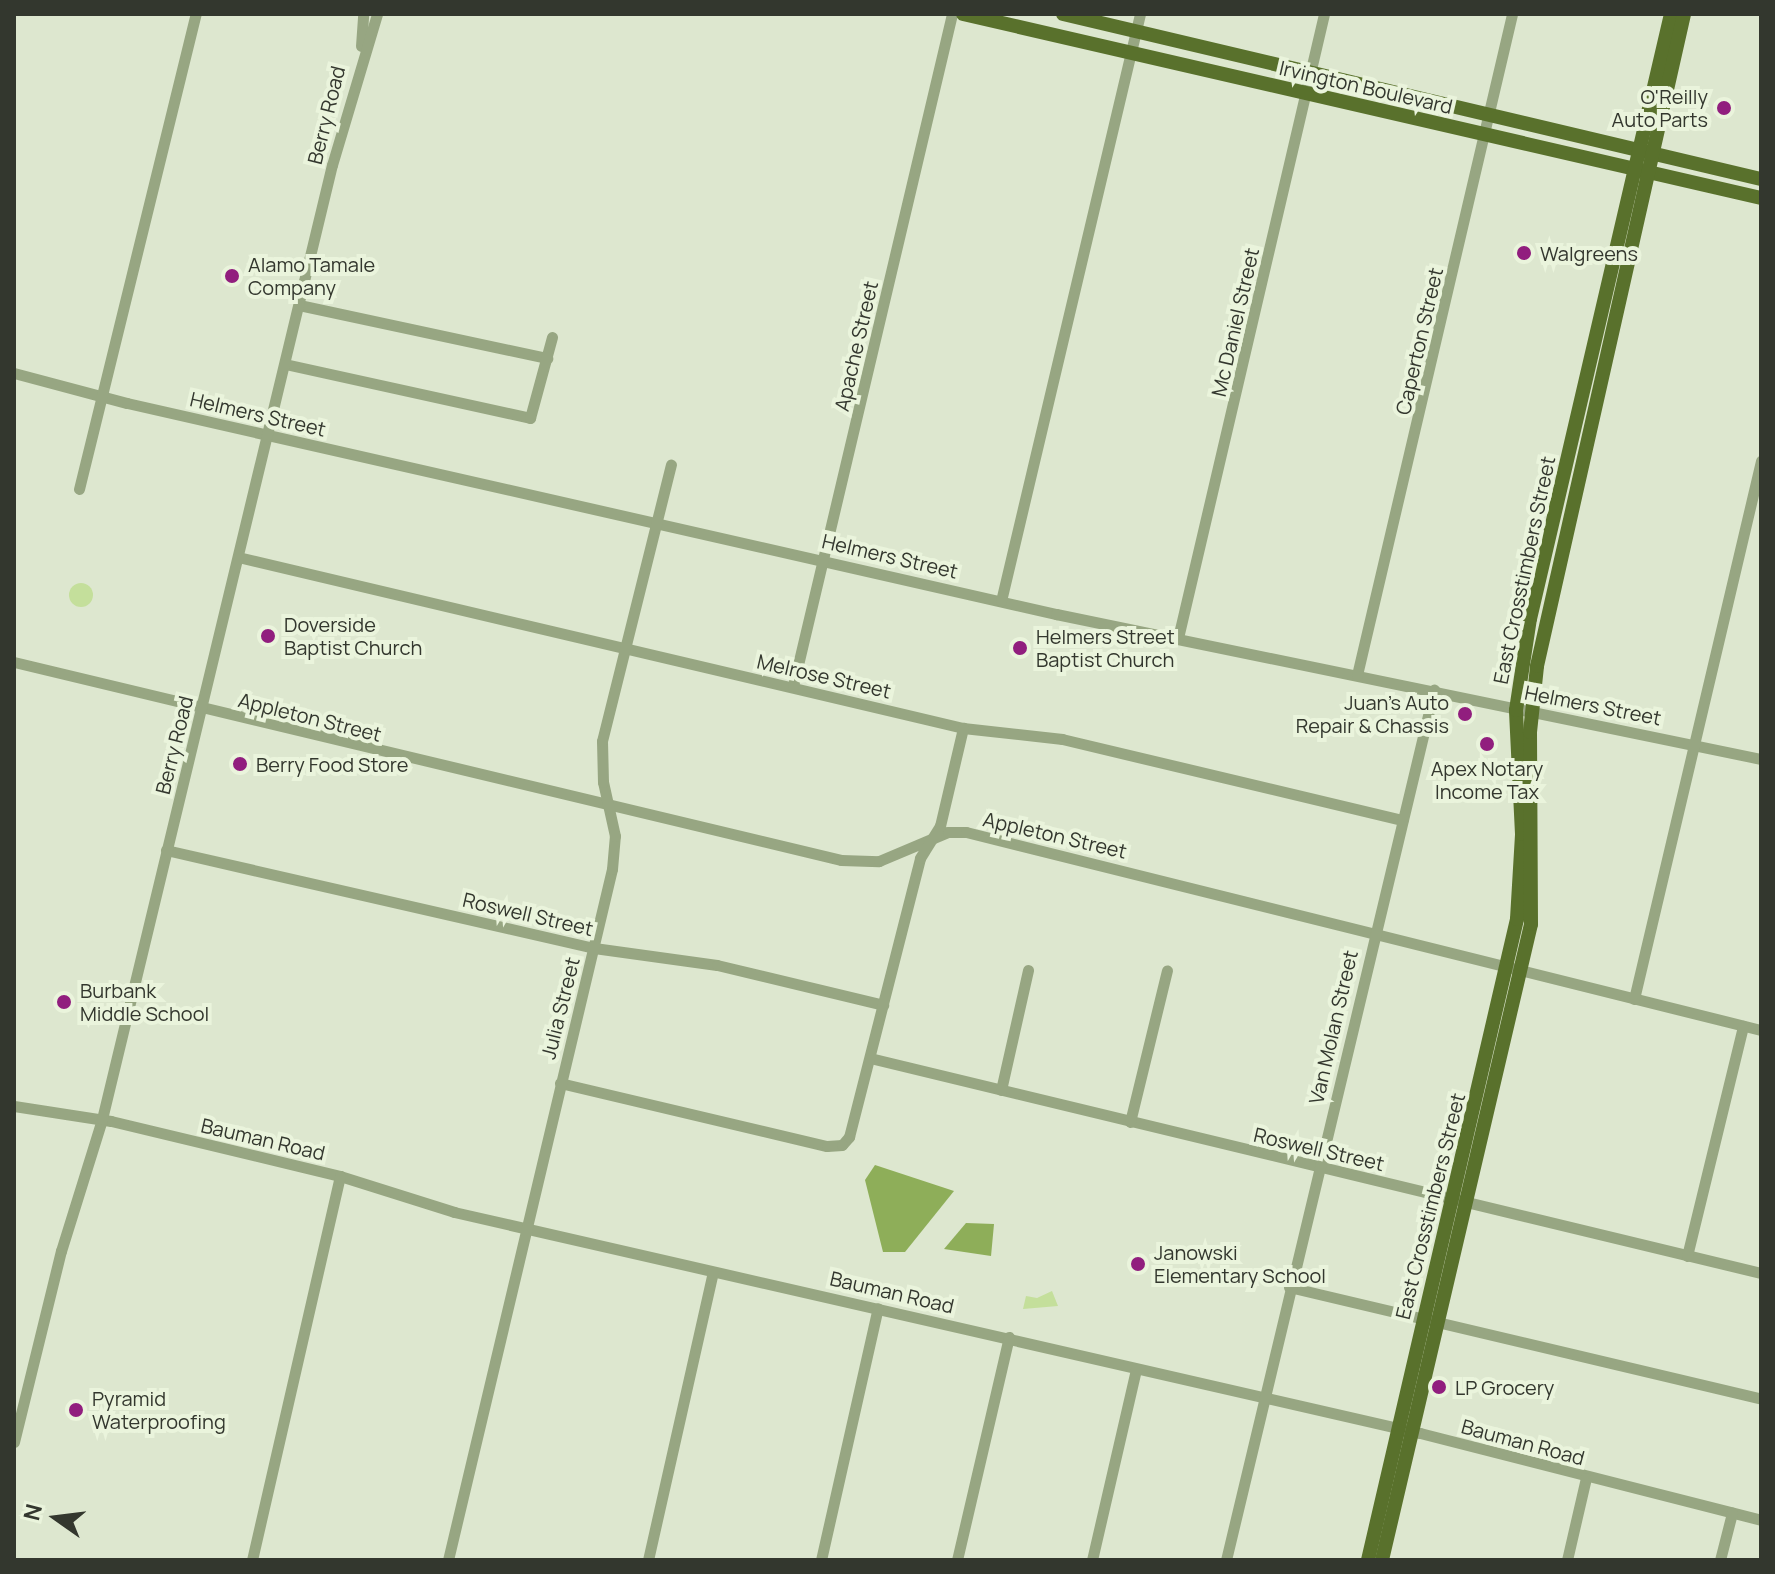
<!DOCTYPE html>
<style>
body{margin:0}
#map{position:relative;width:1775px;height:1574px;overflow:hidden;background:#dde7cf;font-family:Manrope,sans-serif}
div>[style]{position:absolute}
.green>*{inset:0;background:#c4df9b}
.round{border-radius:50%}
.forest>*{inset:0;background:#8eae59}
.minor>*{height:11px;margin:-5.5px;padding:0 5.5px;transform-origin:5.5px;border-radius:5.5px;background:#97a682}
.major>*{height:14px;margin:-7px;padding:0 7px;transform-origin:7px;border-radius:7px;background:#59712c}
.dots>*{width:22px;height:22px;translate:-50% -50%;box-sizing:border-box;border:4px solid #eaf4dc;border-radius:50%}
span{translate:-50% -50%;white-space:nowrap;text-align:center;line-height:1.15;-webkit-text-stroke:8px #eaf4dc;paint-order:stroke}
.street-label{font-size:20px;color:#33372e}
.poi-label{font-size:20px;color:#33372e}
.right{translate:-100% -50%;text-align:right}
.left{translate:0 -50%;text-align:left}
.frame{position:absolute;inset:0;border:16px solid #33372e;pointer-events:none}
.north{position:absolute;left:16px;top:1478px;width:80px;height:80px;-webkit-text-stroke:6px #eaf4dc;paint-order:stroke;rotate:284deg;font-size:22px;font-weight:700;line-height:32px;text-align:center;color:#33372e}
.north::after{content:'';display:block;margin:auto;width:28px;height:36px;background:#33372e;clip-path:polygon(50% 0,100% 100%,50% 72%,0 100%)}
</style>
<div id="map">
<div class="green">
<i class="round" style="left:69px;top:583px;width:24px;height:24px"></i>
<i style="clip-path:polygon(1052px 1291px,1058px 1306px,1023px 1309px,1026px 1296px,1037px 1298px)"></i>
</div>
<div class="forest">
<i style="clip-path:polygon(875px 1165px,954px 1191px,905px 1252px,883px 1252px,865px 1180px)"></i>
<i style="clip-path:polygon(966px 1223px,994px 1224px,991px 1256px,944px 1249px)"></i>
</div>
<div class="minor">
<i style="left:361px;top:46px;width:32px;rotate:-86deg"></i>
<i style="left:299px;top:305px;width:254px;rotate:12.1deg"></i>
<i style="left:285px;top:364px;width:251px;rotate:12.4deg"></i>
<i style="left:530px;top:418px;width:84px;rotate:-74.8deg"></i>
<i style="left:14px;top:373px;width:117px;rotate:14.9deg"></i>
<i style="left:127px;top:403px;width:953px;rotate:12.8deg"></i>
<i style="left:1056px;top:614px;width:720px;rotate:11.62deg"></i>
<i style="left:79px;top:489px;width:489px;rotate:-76.2deg"></i>
<i style="left:238px;top:557px;width:745px;rotate:13.27deg"></i>
<i style="left:963px;top:728px;width:100px;rotate:6.3deg"></i>
<i style="left:1062px;top:739px;width:350px;rotate:13.4deg"></i>
<i style="left:1001px;top:601px;width:603px;rotate:-76.68deg"></i>
<i style="left:1178px;top:638px;width:641px;rotate:-76.83deg"></i>
<i style="left:14px;top:662px;width:850px;rotate:13.46deg"></i>
<i style="left:841px;top:860px;width:38px;rotate:2deg"></i>
<i style="left:879px;top:861px;width:75px;rotate:-22.8deg"></i>
<i style="left:948px;top:832px;width:18px"></i>
<i style="left:966px;top:832px;width:819px;rotate:13.99deg"></i>
<i style="left:1357px;top:675px;width:679px;rotate:-76.8deg"></i>
<i style="left:793px;top:686px;width:691px;rotate:-76.69deg"></i>
<i style="left:166px;top:850px;width:439px;rotate:12.9deg"></i>
<i style="left:594px;top:948px;width:124px;rotate:7.9deg"></i>
<i style="left:717px;top:965px;width:171px;rotate:13.5deg"></i>
<i style="left:1634px;top:999px;width:553px;rotate:-76.72deg"></i>
<i style="left:870px;top:1058px;width:917px;rotate:13.57deg"></i>
<i style="left:560px;top:1083px;width:274px;rotate:13.3deg"></i>
<i style="left:827px;top:1146px;width:15px;rotate:-4deg"></i>
<i style="left:842px;top:1145px;width:11px;rotate:-49deg"></i>
<i style="left:849px;top:1137px;width:288px;rotate:-75.7deg"></i>
<i style="left:920px;top:858px;width:38px;rotate:-58deg"></i>
<i style="left:940px;top:826px;width:101px;rotate:-76.8deg"></i>
<i style="left:1001px;top:1090px;width:123px;rotate:-77.3deg"></i>
<i style="left:14px;top:1106px;width:98px;rotate:8.8deg"></i>
<i style="left:111px;top:1121px;width:236px;rotate:13.5deg"></i>
<i style="left:340px;top:1176px;width:120px;rotate:17.5deg"></i>
<i style="left:454px;top:1212px;width:991px;rotate:12.89deg"></i>
<i style="left:1420px;top:1433px;width:352px;rotate:14.3deg"></i>
<i style="left:1130px;top:1122px;width:156px;rotate:-76.3deg"></i>
<i style="left:1687px;top:1256px;width:237px;rotate:-76.3deg"></i>
<i style="left:1289px;top:1287px;width:485px;rotate:13.3deg"></i>
<i style="left:14px;top:1442px;width:197px;rotate:-76.2deg"></i>
<i style="left:61px;top:1251px;width:138px;rotate:-72.7deg"></i>
<i style="left:102px;top:1119px;width:981px;rotate:-76.45deg"></i>
<i style="left:332px;top:165px;width:158px;rotate:-73.4deg"></i>
<i style="left:252px;top:1560px;width:394px;rotate:-77.1deg"></i>
<i style="left:448px;top:1560px;width:710px;rotate:-76.65deg"></i>
<i style="left:612px;top:869px;width:33px;rotate:-85deg"></i>
<i style="left:615px;top:836px;width:55px;rotate:-102.5deg"></i>
<i style="left:603px;top:782px;width:41px;rotate:-91.4deg"></i>
<i style="left:602px;top:741px;width:285px;rotate:-76deg"></i>
<i style="left:648px;top:1560px;width:295px;rotate:-77.3deg"></i>
<i style="left:821px;top:1560px;width:258px;rotate:-77.3deg"></i>
<i style="left:957px;top:1560px;width:229px;rotate:-76.9deg"></i>
<i style="left:1092px;top:1560px;width:196px;rotate:-77deg"></i>
<i style="left:1226px;top:1560px;width:895px;rotate:-76.55deg"></i>
<i style="left:1567px;top:1560px;width:84px;rotate:-77deg"></i>
<i style="left:1720px;top:1560px;width:49px;rotate:-75.7deg"></i>
</div>
<div class="major">
<i style="left:963px;top:14px;width:819px;rotate:12.98deg"></i>
<i style="left:1063px;top:14px;width:717px;rotate:13.3deg"></i>
<i style="left:1368px;top:1560px;width:658px;rotate:-76.91deg"></i>
<i style="left:1517px;top:919px;width:85px;rotate:-86.6deg"></i>
<i style="left:1522px;top:834px;width:124px;rotate:-92.8deg"></i>
<i style="left:1516px;top:710px;width:92px;rotate:-81.3deg"></i>
<i style="left:1530px;top:619px;width:621px;rotate:-76.88deg"></i>
<i style="left:1382px;top:1560px;width:653px;rotate:-76.81deg"></i>
<i style="left:1531px;top:924px;width:192px;rotate:-90.3deg"></i>
<i style="left:1530px;top:732px;width:66px;rotate:-83.9deg"></i>
<i style="left:1537px;top:666px;width:668px;rotate:-77.29deg"></i>
</div>
<div class="dots">
<i style="left:1724px;top:108px;background:#911e7e"></i>
<i style="left:1524px;top:253px;background:#911e7e"></i>
<i style="left:232px;top:276px;background:#911e7e"></i>
<i style="left:268px;top:636px;background:#911e7e"></i>
<i style="left:1020px;top:648px;background:#911e7e"></i>
<i style="left:1465px;top:714px;background:#911e7e"></i>
<i style="left:1487px;top:744px;background:#911e7e"></i>
<i style="left:240px;top:764px;background:#911e7e"></i>
<i style="left:64px;top:1002px;background:#911e7e"></i>
<i style="left:1138px;top:1264px;background:#911e7e"></i>
<i style="left:1439px;top:1387px;background:#911e7e"></i>
<i style="left:76px;top:1410px;background:#911e7e"></i>
</div>
<div class="street-label">
<span style="left:1366px;top:87px;rotate:13deg">Irvington Boulevard</span>
<span style="left:326px;top:115px;rotate:-76deg">Berry Road</span>
<span style="left:1235px;top:322px;rotate:-77deg">Mc Daniel Street</span>
<span style="left:1419px;top:341px;rotate:-77deg">Caperton Street</span>
<span style="left:856px;top:346px;rotate:-77deg">Apache Street</span>
<span style="left:258px;top:414px;rotate:13deg">Helmers Street</span>
<span style="left:890px;top:556px;rotate:13deg">Helmers Street</span>
<span style="left:1524px;top:570px;rotate:-78deg">East Crosstimbers Street</span>
<span style="left:824px;top:676px;rotate:13deg">Melrose Street</span>
<span style="left:1593px;top:705px;rotate:11deg">Helmers Street</span>
<span style="left:310px;top:717px;rotate:14deg">Appleton Street</span>
<span style="left:174px;top:745px;rotate:-76deg">Berry Road</span>
<span style="left:1055px;top:835px;rotate:13deg">Appleton Street</span>
<span style="left:528px;top:914px;rotate:13deg">Roswell Street</span>
<span style="left:560px;top:1008px;rotate:-76deg">Julia Street</span>
<span style="left:1333px;top:1027px;rotate:-77deg">Van Molan Street</span>
<span style="left:263px;top:1139px;rotate:13deg">Bauman Road</span>
<span style="left:1319px;top:1149px;rotate:13deg">Roswell Street</span>
<span style="left:1430px;top:1206px;rotate:-76deg">East Crosstimbers Street</span>
<span style="left:892px;top:1292px;rotate:13deg">Bauman Road</span>
<span style="left:1523px;top:1442px;rotate:15deg">Bauman Road</span>
</div>
<div class="poi-label">
<span class="right" style="left:1708px;top:108px">O'Reilly<br>Auto Parts</span>
<span class="left" style="left:1540px;top:253px">Walgreens</span>
<span class="left" style="left:248px;top:276px">Alamo Tamale<br>Company</span>
<span class="left" style="left:284px;top:636px">Doverside<br>Baptist Church</span>
<span class="left" style="left:1036px;top:648px">Helmers Street<br>Baptist Church</span>
<span class="right" style="left:1449px;top:714px">Juan's Auto<br>Repair &amp; Chassis</span>
<span class="left" style="left:256px;top:764px">Berry Food Store</span>
<span style="left:1487px;top:780px">Apex Notary<br>Income Tax</span>
<span class="left" style="left:80px;top:1002px">Burbank<br>Middle School</span>
<span class="left" style="left:1154px;top:1264px">Janowski<br>Elementary School</span>
<span class="left" style="left:1455px;top:1387px">LP Grocery</span>
<span class="left" style="left:92px;top:1410px">Pyramid<br>Waterproofing</span>
</div>
<div class="frame"></div>
<div class="north">N</div>
</div>
